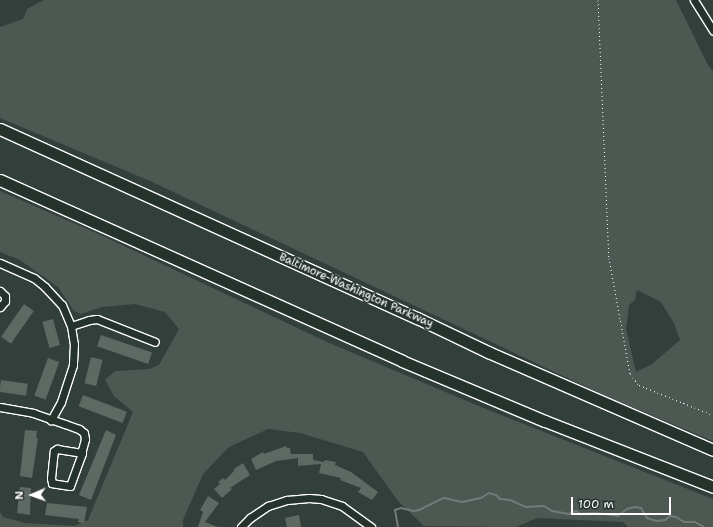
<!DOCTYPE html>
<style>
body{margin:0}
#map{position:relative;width:713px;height:527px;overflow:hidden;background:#333f3a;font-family:"Shantell Sans",sans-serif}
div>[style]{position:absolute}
.green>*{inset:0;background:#4d5853}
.stream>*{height:2px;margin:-1px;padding:0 1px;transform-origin:1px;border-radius:1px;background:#737b78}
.building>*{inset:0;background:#5f6964;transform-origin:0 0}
.path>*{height:1px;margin-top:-0.5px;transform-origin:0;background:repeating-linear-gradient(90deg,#fff 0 1px,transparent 0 4px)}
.roads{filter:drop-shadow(1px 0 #fff) drop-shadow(-1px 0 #fff) drop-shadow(0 1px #fff) drop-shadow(0 -1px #fff)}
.minor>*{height:7px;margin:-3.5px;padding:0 3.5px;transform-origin:3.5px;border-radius:3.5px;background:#26332d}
.highway>*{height:11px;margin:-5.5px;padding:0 5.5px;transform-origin:5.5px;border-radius:5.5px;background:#26332d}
span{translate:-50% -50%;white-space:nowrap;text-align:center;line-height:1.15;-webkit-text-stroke:3.5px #26332d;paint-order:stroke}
.street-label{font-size:11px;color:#fff}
.north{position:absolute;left:12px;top:475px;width:40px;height:40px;-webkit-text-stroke:3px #26332d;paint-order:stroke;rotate:268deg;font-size:11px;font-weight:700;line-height:16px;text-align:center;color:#fff}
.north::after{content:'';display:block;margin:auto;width:14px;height:18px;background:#fff;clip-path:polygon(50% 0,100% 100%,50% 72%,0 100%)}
.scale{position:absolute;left:571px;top:497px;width:100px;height:18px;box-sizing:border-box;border:2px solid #fff;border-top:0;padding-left:5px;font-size:12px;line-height:14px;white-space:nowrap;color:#fff;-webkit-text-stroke:3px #26332d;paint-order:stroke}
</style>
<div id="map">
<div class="green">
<i style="clip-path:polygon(evenodd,44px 0,676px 0,708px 65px,713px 71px,713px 441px,610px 398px,150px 181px,0 118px,0 27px,23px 19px,27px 9px,44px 0,637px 290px,661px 302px,674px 323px,680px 340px,652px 364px,636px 372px,626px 329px,629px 305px,635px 300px,637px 290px)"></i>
<i style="clip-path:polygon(0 191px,103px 236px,327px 342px,481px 407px,713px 499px,713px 527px,628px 527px,623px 522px,537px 518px,516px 527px,424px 526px,398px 501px,363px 452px,300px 433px,268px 429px,229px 447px,203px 474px,183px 520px,183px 527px,0 527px,0 512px,3px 517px,25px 523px,75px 526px,88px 520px,133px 412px,114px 396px,105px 380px,115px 371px,149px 369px,159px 365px,179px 329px,165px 312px,135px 304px,102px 307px,81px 314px,74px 311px,58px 287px,20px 260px,0 252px)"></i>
</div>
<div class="stream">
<i style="left:398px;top:527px;width:17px;rotate:-100deg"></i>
<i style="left:395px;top:510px;width:6px;rotate:-18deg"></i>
<i style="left:401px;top:508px;width:13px;rotate:13deg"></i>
<i style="left:414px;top:511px;width:5px;rotate:-11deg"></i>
<i style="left:419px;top:510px;width:28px;rotate:-26deg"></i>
<i style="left:444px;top:498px;width:18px;rotate:13deg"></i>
<i style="left:462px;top:502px;width:19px;rotate:-12deg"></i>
<i style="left:481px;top:498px;width:9px;rotate:-32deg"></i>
<i style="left:489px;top:493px;width:7px;rotate:16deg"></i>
<i style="left:496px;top:495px;width:6px;rotate:45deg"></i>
<i style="left:500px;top:499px;width:10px;rotate:6deg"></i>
<i style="left:510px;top:500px;width:17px;rotate:24deg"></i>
<i style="left:526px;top:507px;width:18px;rotate:-3deg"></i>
<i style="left:544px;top:506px;width:9px;rotate:32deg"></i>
<i style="left:552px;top:511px;width:17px;rotate:10deg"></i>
<i style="left:569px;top:514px;width:8px;rotate:-23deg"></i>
<i style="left:576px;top:511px;width:6px;rotate:31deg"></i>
<i style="left:581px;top:514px;width:14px;rotate:-4deg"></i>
<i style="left:595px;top:513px;width:23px;rotate:7deg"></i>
<i style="left:618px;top:516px;width:11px;rotate:-38deg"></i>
<i style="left:627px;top:509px;width:8px;rotate:-14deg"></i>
<i style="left:635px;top:507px;width:6px;rotate:9deg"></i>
<i style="left:641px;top:508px;width:12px;rotate:59deg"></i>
<i style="left:647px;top:518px;width:9px;rotate:18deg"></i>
<i style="left:656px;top:521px;width:9px;rotate:-6deg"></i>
<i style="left:665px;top:520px;width:6px;rotate:-39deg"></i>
<i style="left:670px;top:516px;width:6px;rotate:9deg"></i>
<i style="left:676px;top:517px;width:9px;rotate:32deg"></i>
<i style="left:684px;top:522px;width:11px"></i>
<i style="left:695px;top:522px;width:10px;rotate:29deg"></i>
</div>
<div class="building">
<i style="left:24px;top:304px;width:12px;height:40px;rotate:35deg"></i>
<i style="left:53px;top:319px;width:27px;height:11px;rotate:75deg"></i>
<i style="left:101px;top:335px;width:54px;height:12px;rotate:19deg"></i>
<i style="left:91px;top:357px;width:12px;height:27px;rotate:14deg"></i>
<i style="left:48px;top:358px;width:12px;height:40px;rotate:20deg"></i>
<i style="left:1px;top:380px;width:27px;height:12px;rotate:8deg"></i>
<i style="left:83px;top:395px;width:47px;height:12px;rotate:21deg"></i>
<i style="clip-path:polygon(25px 430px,37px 431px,36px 438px,38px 438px,32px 478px,20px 476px)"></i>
<i style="clip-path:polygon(106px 430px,116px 435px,91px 500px,79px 495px)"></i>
<i style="clip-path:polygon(286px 446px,287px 448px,290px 448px,291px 454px,313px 454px,313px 460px,324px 462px,325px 460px,336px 462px,335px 465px,351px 472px,378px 492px,372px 500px,358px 492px,361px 488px,340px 480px,341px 478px,319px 473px,321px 464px,298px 466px,298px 458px,276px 461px,256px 470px,251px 459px,263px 452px,264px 454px)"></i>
<i style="clip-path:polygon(243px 463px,250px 475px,230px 488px,232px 489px,222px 498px,214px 489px,220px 484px,218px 482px,223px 478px,225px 480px,234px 471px,234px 469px)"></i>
<i style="clip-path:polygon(20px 487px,31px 488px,30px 515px,17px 513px)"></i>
<i style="clip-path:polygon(208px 496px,219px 503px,205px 522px,218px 527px,198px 527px,203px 512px,200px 510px)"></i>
<i style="clip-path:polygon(47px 503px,87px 507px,84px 523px,78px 522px,79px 519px,45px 515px)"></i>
<i style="clip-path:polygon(299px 515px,301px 527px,287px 527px,285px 518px)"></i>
</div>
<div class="path">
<i style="left:598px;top:0;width:258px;rotate:87.6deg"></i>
<i style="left:609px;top:258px;width:118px;rotate:79.7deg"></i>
<i style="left:630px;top:374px;width:14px;rotate:51deg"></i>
<i style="left:639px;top:385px;width:80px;rotate:22.1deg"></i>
</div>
<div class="roads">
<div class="minor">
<i style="left:694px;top:0;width:36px;rotate:58deg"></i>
<i style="left:0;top:263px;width:37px;rotate:24deg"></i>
<i style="left:34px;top:278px;width:14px;rotate:39deg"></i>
<i style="left:45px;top:287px;width:25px;rotate:47deg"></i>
<i style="left:62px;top:305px;width:23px;rotate:67deg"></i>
<i style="left:71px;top:326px;width:18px;rotate:81deg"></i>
<i style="left:74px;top:344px;width:21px;rotate:93deg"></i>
<i style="left:73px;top:365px;width:39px;rotate:108deg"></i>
<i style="left:61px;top:402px;width:21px;rotate:119deg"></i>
<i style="left:0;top:291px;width:7px;rotate:45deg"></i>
<i style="left:5px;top:296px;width:5px;rotate:90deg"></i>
<i style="left:5px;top:301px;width:8px;rotate:130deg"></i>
<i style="left:71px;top:326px;width:19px;rotate:-18deg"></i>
<i style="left:89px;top:320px;width:8px;rotate:-7deg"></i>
<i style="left:97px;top:319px;width:62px;rotate:21.6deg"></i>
<i style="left:0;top:407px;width:34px;rotate:10deg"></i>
<i style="left:33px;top:413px;width:34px;rotate:19deg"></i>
<i style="left:65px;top:424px;width:15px;rotate:20deg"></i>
<i style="left:79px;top:429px;width:6px;rotate:39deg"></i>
<i style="left:84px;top:433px;width:6px;rotate:81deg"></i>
<i style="left:85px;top:439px;width:11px;rotate:105deg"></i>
<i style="left:82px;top:450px;width:3px;rotate:90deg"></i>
<i style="left:82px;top:453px;width:35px;rotate:110deg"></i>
<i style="left:70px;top:486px;width:18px;rotate:-171deg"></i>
<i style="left:52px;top:483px;width:5px;rotate:-101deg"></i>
<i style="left:51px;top:478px;width:27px;rotate:-84deg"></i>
<i style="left:54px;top:451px;width:4px;rotate:-34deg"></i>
<i style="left:57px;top:449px;width:25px;rotate:9deg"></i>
<i style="left:241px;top:527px;width:13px;rotate:-45deg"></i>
<i style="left:250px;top:518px;width:22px;rotate:-34deg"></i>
<i style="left:268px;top:506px;width:20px;rotate:-18deg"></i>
<i style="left:287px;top:500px;width:22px;rotate:-5deg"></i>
<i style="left:309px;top:498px;width:12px;rotate:5deg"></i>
<i style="left:321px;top:499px;width:22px;rotate:18deg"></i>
<i style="left:342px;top:506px;width:36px;rotate:36deg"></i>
</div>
<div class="highway">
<i style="left:0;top:129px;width:458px;rotate:24.4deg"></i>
<i style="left:417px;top:318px;width:79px;rotate:25.6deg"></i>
<i style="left:488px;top:352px;width:245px;rotate:23.5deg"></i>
<i style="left:0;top:180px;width:441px;rotate:24.2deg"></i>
<i style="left:402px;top:361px;width:155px;rotate:22.8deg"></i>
<i style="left:545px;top:421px;width:180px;rotate:21.4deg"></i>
</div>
</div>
<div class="street-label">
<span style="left:356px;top:291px;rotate:24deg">Baltimore-Washington Parkway</span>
</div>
<div class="north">N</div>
<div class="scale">100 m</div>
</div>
